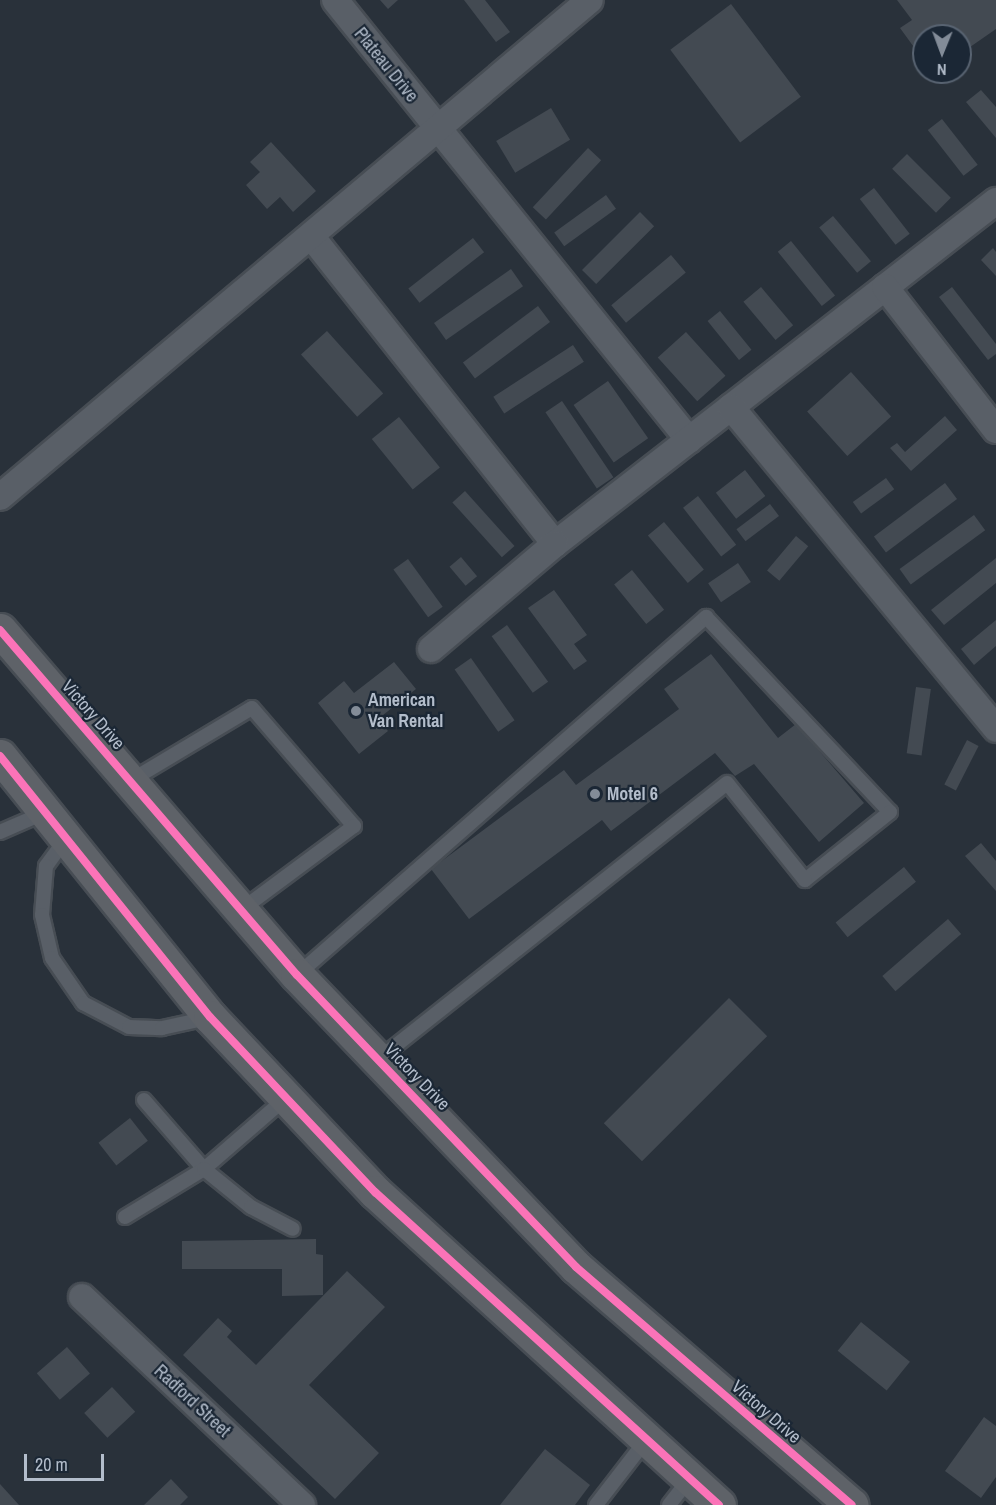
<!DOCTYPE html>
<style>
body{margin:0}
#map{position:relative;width:996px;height:1505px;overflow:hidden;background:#29313a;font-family:"Archivo Narrow",sans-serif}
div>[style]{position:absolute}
.building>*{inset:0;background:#434a52;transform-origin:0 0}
.roads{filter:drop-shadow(2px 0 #474d54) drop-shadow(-2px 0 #474d54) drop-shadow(0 2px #474d54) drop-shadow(0 -2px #474d54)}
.service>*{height:14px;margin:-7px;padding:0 7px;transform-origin:7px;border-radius:7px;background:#595f67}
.minor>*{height:26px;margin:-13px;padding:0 13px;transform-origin:13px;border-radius:13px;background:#595f67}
.trunk>*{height:33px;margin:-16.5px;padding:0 16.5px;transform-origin:16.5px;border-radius:16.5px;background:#5e6268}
.cycleway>*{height:8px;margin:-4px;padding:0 4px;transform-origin:4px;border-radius:4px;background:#fb73b8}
.dots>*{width:16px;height:16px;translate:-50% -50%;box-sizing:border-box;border:3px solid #1b2735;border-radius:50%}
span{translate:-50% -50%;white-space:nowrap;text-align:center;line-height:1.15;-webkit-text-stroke:4.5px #1b2735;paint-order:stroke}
.street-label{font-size:18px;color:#b3bdcb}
.poi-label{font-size:18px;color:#b3bdcb;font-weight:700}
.left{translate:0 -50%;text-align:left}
.north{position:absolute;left:912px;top:24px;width:60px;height:60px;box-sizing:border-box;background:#1b2735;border:2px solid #586371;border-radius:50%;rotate:181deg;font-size:16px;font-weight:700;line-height:24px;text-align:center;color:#b3bdcb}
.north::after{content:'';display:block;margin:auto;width:21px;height:27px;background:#838c98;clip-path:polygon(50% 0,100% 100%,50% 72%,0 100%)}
.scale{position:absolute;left:24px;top:1454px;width:80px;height:27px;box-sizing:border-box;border:3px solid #b3bdcb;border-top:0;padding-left:8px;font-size:18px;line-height:21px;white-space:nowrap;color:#b3bdcb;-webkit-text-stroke:4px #1b2735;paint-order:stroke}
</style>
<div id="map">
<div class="building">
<i style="clip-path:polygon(380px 0,398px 0,388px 9px)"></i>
<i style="clip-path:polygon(464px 0,485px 0,510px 32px,496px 42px)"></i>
<i style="clip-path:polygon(897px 0,996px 0,996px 29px,960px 54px,960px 36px,924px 36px,924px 61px,900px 28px,912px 20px)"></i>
<i style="left:731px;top:4px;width:116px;height:76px;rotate:53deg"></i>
<i style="clip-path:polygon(981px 90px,996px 107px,996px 138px,966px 102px)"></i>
<i style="left:551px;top:108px;width:37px;height:64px;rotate:59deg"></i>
<i style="left:942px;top:119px;width:58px;height:18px;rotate:52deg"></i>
<i style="clip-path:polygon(271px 142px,316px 191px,293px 212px,280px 197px,267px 209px,246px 185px,260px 172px,250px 162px)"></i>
<i style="left:588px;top:148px;width:18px;height:81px;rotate:43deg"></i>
<i style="left:907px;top:154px;width:62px;height:21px;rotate:45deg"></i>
<i style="left:874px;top:188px;width:58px;height:18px;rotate:52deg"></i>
<i style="left:606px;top:195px;width:17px;height:64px;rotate:54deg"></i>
<i style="left:640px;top:212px;width:20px;height:82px;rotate:45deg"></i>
<i style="left:833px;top:216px;width:59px;height:18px;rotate:50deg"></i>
<i style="left:473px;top:238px;width:18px;height:82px;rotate:52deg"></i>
<i style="left:791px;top:241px;width:70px;height:17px;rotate:51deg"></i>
<i style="clip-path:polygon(993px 248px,996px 252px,996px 276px,981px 260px)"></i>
<i style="left:671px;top:255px;width:23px;height:78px;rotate:50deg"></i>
<i style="left:511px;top:269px;width:21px;height:94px;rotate:55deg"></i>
<i style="left:761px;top:287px;width:50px;height:23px;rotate:50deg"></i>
<i style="clip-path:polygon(952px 287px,996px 344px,996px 354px,988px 360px,939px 297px)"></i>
<i style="left:538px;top:306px;width:20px;height:94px;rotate:53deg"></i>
<i style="left:720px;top:311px;width:50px;height:16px;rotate:51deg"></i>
<i style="left:327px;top:331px;width:84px;height:35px;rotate:48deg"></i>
<i style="left:686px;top:332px;width:59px;height:38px;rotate:48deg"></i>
<i style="left:573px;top:345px;width:20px;height:95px;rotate:57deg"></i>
<i style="left:851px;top:372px;width:60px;height:59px;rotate:48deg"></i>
<i style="left:608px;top:381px;width:70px;height:42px;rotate:55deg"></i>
<i style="left:562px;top:401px;width:92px;height:20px;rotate:56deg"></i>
<i style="clip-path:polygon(945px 416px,957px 430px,911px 471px,890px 448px,897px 443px,905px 452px)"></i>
<i style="left:399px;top:417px;width:65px;height:35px;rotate:51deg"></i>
<i style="left:745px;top:470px;width:33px;height:37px;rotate:52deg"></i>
<i style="left:886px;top:478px;width:14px;height:41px;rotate:54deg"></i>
<i style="left:945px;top:483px;width:20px;height:89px;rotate:53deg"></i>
<i style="left:465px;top:491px;width:74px;height:17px;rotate:48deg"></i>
<i style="left:698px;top:496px;width:62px;height:19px;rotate:52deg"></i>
<i style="left:770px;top:504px;width:15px;height:42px;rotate:53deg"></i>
<i style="left:974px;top:515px;width:19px;height:92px;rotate:54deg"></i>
<i style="left:664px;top:522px;width:62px;height:21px;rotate:50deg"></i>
<i style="left:796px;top:536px;width:16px;height:45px;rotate:40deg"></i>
<i style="left:461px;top:557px;width:25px;height:15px;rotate:50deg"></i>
<i style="clip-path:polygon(996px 558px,996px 583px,944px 625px,931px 610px)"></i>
<i style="left:408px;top:559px;width:59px;height:18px;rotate:54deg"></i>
<i style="left:738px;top:563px;width:23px;height:36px;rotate:56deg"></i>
<i style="left:632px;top:570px;width:51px;height:23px;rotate:51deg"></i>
<i style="clip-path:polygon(554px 590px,587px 635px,574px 644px,587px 661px,574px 670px,528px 608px)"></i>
<i style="clip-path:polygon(996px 620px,996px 646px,974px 665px,961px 649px)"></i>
<i style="left:507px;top:625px;width:70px;height:19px;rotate:54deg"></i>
<i style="clip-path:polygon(711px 654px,778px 738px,796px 724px,864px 803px,819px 842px,754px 764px,735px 776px,715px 753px,611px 831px,602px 820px,469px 919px,431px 869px,564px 770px,576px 785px,679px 709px,664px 689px)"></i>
<i style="left:471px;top:658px;width:76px;height:20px;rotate:55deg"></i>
<i style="clip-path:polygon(394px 662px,416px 689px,378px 719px,388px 731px,359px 754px,318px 703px,344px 681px,354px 693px)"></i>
<i style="left:916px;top:687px;width:15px;height:67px;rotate:8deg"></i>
<i style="left:967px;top:740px;width:13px;height:50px;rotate:27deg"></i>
<i style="clip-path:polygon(981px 843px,996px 861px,996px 891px,965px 856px)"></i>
<i style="left:904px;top:867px;width:19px;height:88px;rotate:51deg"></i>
<i style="left:948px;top:919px;width:20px;height:87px;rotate:49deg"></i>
<i style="left:729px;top:998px;width:54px;height:177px;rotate:45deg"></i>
<i style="left:130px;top:1118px;width:29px;height:40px;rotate:52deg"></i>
<i style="clip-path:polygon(316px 1239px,316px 1254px,323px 1255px,323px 1295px,282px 1296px,282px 1269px,182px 1269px,182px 1241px)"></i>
<i style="clip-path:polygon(347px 1271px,385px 1307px,309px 1385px,379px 1453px,335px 1499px,183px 1355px,218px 1318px,232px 1331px,227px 1337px,256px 1365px)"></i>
<i style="left:861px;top:1322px;width:63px;height:37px;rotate:39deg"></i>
<i style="left:67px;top:1347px;width:35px;height:40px;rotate:49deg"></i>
<i style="left:112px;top:1387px;width:34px;height:38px;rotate:47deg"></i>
<i style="clip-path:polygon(984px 1417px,996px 1426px,996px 1477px,981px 1498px,945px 1471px)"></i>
<i style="clip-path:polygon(545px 1449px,590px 1485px,575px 1505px,500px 1505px)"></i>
<i style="clip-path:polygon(171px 1479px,188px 1497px,180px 1505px,144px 1505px)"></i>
<i style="clip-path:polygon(0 1484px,19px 1505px,0 1505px)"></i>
</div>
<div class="roads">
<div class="service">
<i style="left:130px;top:781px;width:142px;rotate:-30.9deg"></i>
<i style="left:252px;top:708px;width:156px;rotate:49.2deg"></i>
<i style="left:354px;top:826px;width:141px;rotate:143.4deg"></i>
<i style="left:0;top:832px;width:48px;rotate:-23.4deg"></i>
<i style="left:65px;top:840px;width:32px;rotate:126deg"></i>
<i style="left:46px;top:866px;width:49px;rotate:94.7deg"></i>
<i style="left:42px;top:915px;width:44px;rotate:76.9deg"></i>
<i style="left:52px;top:958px;width:55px;rotate:55.4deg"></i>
<i style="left:83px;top:1003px;width:52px;rotate:27.6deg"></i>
<i style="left:129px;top:1027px;width:33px;rotate:2deg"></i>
<i style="left:162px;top:1028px;width:47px;rotate:-12.3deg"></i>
<i style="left:297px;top:975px;width:544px;rotate:-41.2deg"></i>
<i style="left:706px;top:617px;width:268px;rotate:46.7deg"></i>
<i style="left:890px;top:812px;width:109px;rotate:141.3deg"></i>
<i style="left:805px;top:880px;width:124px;rotate:-128.8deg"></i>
<i style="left:727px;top:783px;width:444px;rotate:141.6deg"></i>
<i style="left:144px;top:1100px;width:91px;rotate:49deg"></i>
<i style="left:204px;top:1169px;width:108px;rotate:-40.9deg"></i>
<i style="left:125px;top:1217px;width:92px;rotate:-31.3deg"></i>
<i style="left:204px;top:1169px;width:60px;rotate:39deg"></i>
<i style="left:251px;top:1207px;width:47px;rotate:27.6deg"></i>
<i style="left:596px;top:1505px;width:83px;rotate:-52.3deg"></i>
<i style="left:669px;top:1505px;width:34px;rotate:-52deg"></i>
</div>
<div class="minor">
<i style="left:335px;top:0;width:565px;rotate:51.18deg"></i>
<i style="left:311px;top:236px;width:393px;rotate:51.6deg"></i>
<i style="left:555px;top:544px;width:559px;rotate:-37.87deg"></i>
<i style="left:885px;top:287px;width:181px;rotate:52.2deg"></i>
<i style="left:731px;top:407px;width:417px;rotate:50.5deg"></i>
<i style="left:0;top:497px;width:771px;rotate:-40.11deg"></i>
<i style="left:431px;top:649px;width:162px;rotate:-40.3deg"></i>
<i style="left:82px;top:1297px;width:303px;rotate:43.4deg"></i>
</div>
<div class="trunk">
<i style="left:0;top:630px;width:455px;rotate:49.3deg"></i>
<i style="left:297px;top:975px;width:404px;rotate:46.3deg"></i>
<i style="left:576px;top:1267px;width:364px;rotate:40.8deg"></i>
<i style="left:0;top:756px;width:335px;rotate:51.2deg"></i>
<i style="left:210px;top:1017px;width:241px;rotate:46.7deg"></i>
<i style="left:375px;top:1192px;width:465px;rotate:42.3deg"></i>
</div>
</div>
<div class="cycleway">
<i style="left:0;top:630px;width:455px;rotate:49.3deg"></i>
<i style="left:297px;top:975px;width:404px;rotate:46.3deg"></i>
<i style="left:576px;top:1267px;width:364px;rotate:40.8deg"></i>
<i style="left:0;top:756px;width:335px;rotate:51.2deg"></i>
<i style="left:210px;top:1017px;width:241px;rotate:46.7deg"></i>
<i style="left:375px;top:1192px;width:465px;rotate:42.3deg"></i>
</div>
<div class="dots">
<i style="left:356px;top:711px;background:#838c98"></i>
<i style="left:595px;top:794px;background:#838c98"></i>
</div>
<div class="street-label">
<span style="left:386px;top:65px;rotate:51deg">Plateau Drive</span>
<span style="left:93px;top:715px;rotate:49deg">Victory Drive</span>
<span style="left:417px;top:1077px;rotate:46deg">Victory Drive</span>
<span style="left:192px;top:1401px;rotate:43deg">Radford Street</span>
<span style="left:766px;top:1412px;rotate:41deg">Victory Drive</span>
</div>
<div class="poi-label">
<span class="left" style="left:368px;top:711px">American<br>Van Rental</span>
<span class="left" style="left:607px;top:794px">Motel 6</span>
</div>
<div class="north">N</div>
<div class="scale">20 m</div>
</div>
